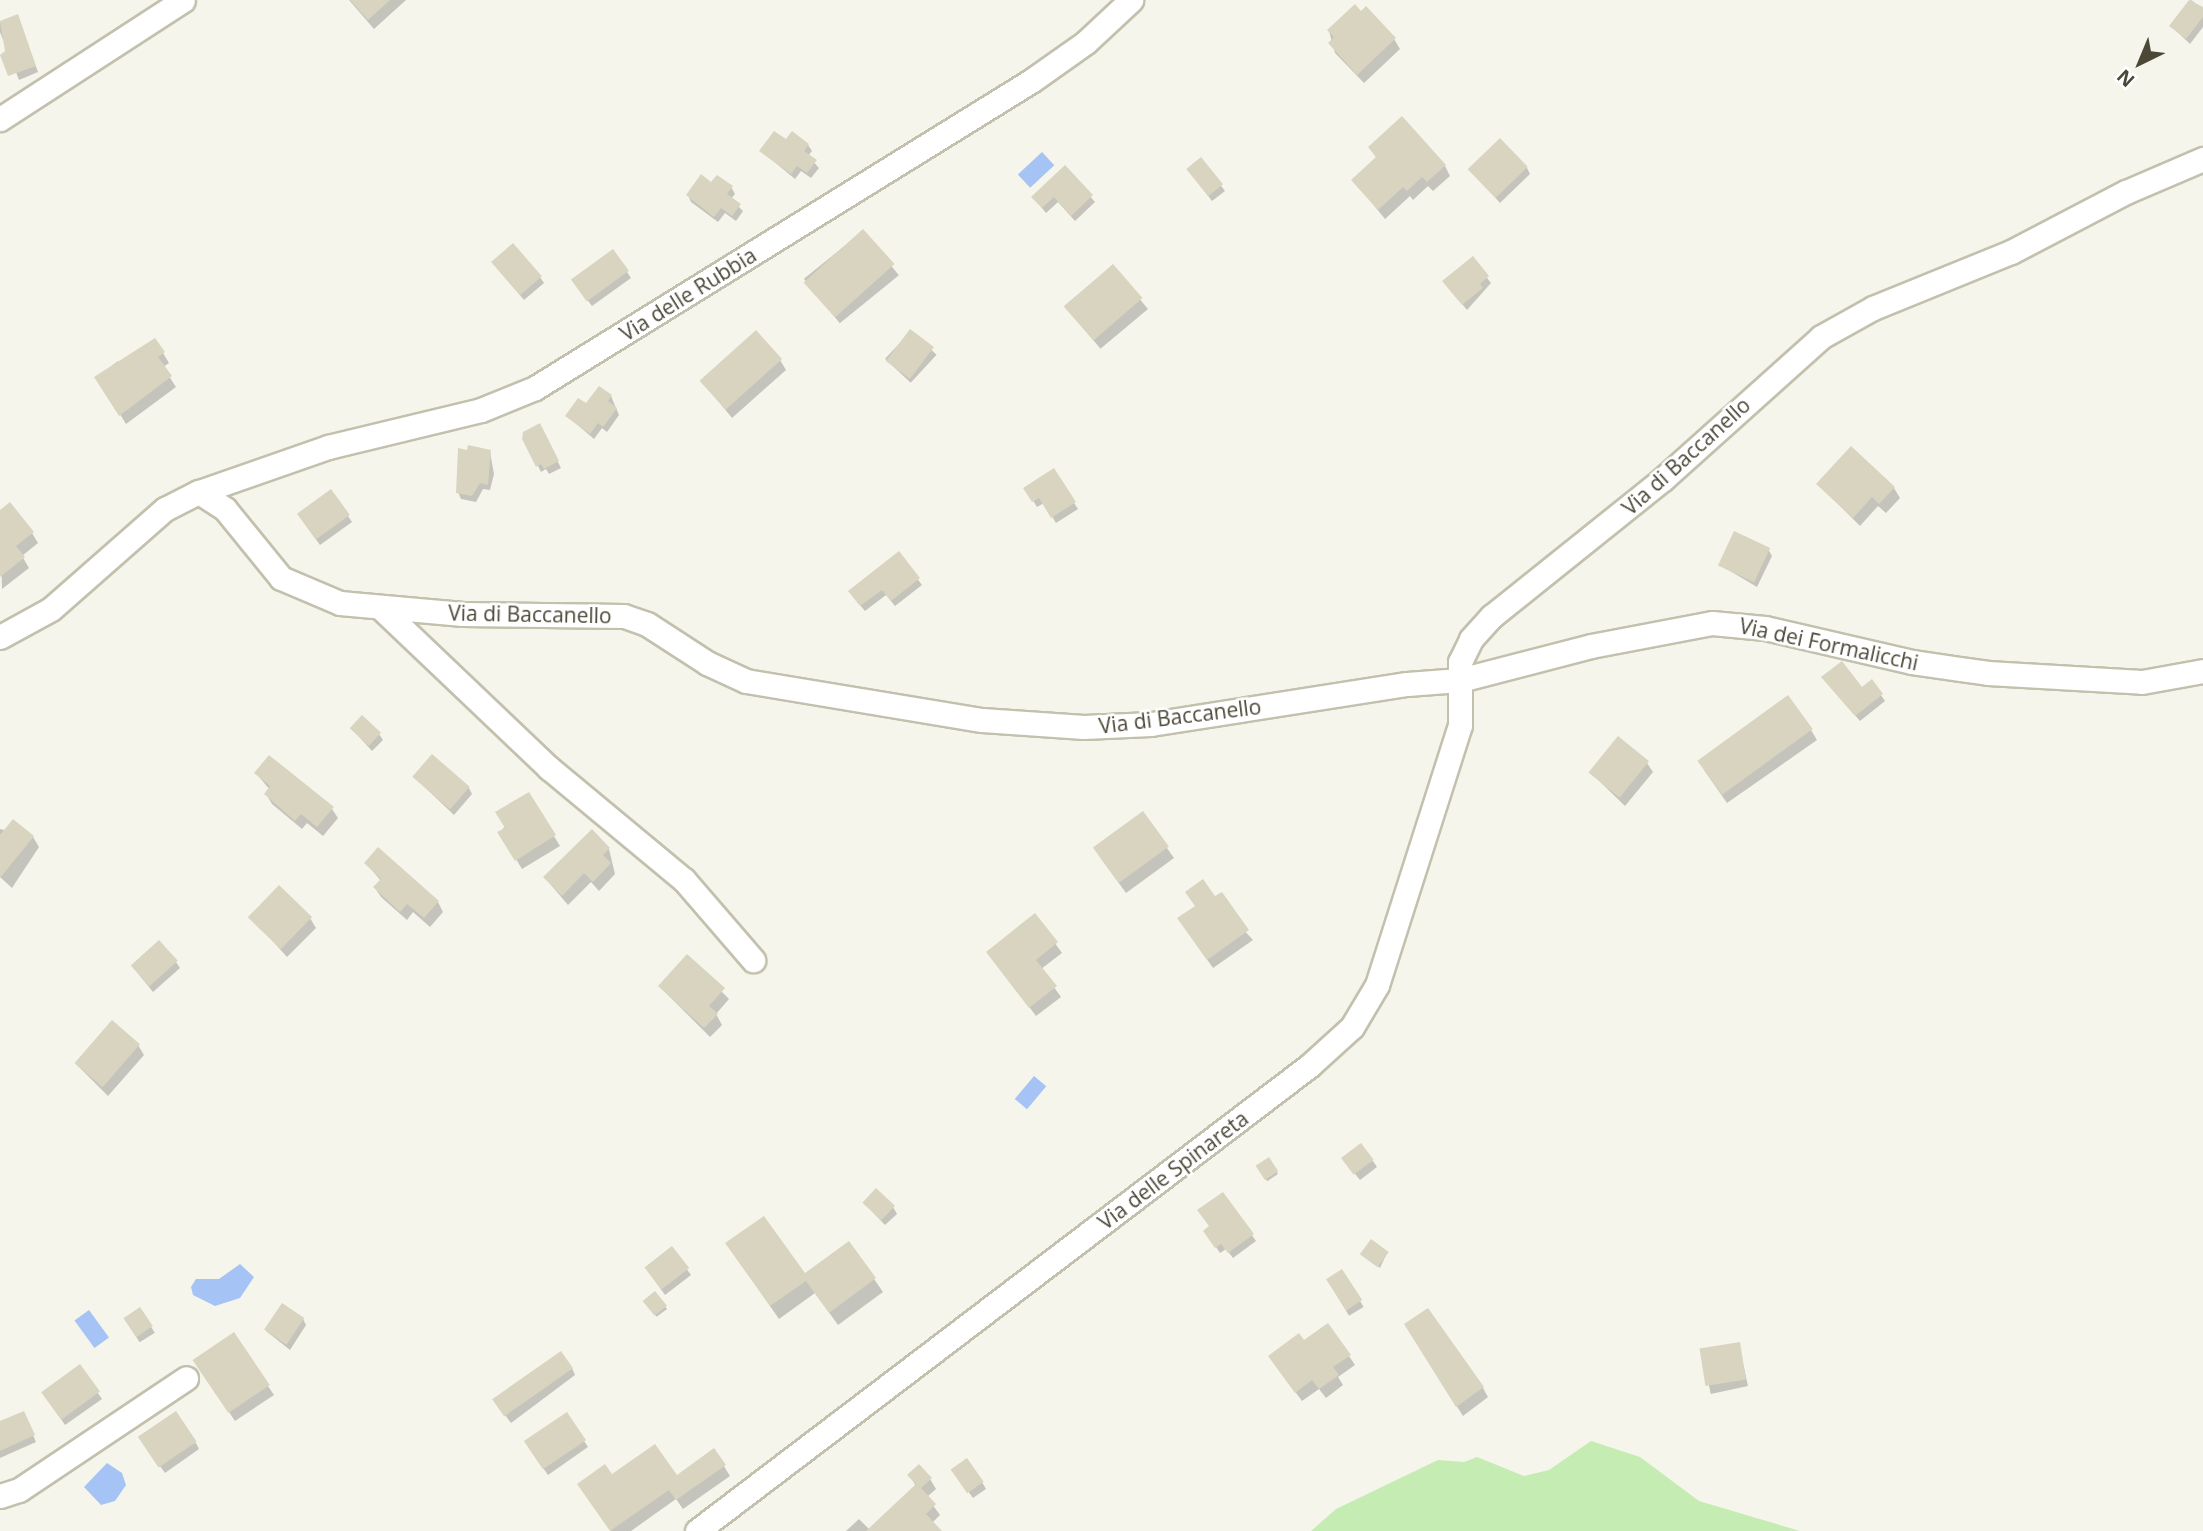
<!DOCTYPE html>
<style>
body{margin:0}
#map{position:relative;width:2203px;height:1531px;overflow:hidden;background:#f6f5eb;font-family:"Open Sans",sans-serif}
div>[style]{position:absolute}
.green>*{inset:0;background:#c5ecb2}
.water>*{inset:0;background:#a5c3f5;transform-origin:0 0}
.shadow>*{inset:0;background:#0003;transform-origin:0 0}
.building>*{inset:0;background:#d9d4c0;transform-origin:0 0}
.roads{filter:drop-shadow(2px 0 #c3c0ad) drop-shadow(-2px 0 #c3c0ad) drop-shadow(0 2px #c3c0ad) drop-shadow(0 -2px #c3c0ad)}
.street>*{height:23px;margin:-11.5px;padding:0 11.5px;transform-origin:11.5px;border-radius:11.5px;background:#fff}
span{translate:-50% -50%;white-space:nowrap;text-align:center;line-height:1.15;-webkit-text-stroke:5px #fff;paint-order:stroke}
.street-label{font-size:21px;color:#4b4838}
.north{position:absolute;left:2105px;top:28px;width:70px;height:70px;-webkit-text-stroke:5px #fff;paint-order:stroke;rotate:223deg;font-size:19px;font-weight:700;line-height:28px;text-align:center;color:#4b4838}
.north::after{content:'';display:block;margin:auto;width:24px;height:32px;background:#4b4838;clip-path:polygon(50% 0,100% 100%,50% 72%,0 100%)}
</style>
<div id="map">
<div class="green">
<i style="clip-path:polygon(1591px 1441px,1640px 1457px,1699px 1501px,1800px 1531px,1311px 1531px,1336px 1509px,1438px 1460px,1464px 1462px,1477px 1457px,1524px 1476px,1549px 1470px)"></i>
</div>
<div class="water">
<i style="left:1042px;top:152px;width:18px;height:33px;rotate:47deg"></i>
<i style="left:1034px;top:1076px;width:16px;height:30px;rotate:40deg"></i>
<i style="clip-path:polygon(240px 1264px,254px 1277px,240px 1298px,215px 1306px,193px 1295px,191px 1287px,196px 1279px,219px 1279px)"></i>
<i style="left:89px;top:1310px;width:34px;height:18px;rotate:54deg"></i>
<i style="clip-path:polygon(107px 1463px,122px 1473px,126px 1485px,115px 1501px,101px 1505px,84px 1487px)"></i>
</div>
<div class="shadow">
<i style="clip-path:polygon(349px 0,406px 0,374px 29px)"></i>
<i style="clip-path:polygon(2191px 0,2203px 9px,2203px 27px,2190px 44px,2171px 26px)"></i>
<i style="clip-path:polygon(17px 16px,38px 72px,19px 80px,0 32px,0 22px)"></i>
<i style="clip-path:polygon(1329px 31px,1394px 39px,1400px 49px,1364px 83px,1335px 53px)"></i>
<i style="clip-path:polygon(786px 142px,808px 145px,812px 151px,808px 156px,819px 168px,811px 178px,801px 171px,795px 179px,761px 151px)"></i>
<i style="clip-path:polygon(1370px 147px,1445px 166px,1450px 176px,1433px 191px,1428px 186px,1413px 200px,1410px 196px,1385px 219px,1353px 180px,1377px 159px)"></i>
<i style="clip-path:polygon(1201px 159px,1225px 191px,1212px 201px,1192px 175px)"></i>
<i style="clip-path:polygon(1065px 168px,1095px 202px,1075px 221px,1058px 202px,1046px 213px,1033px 197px)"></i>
<i style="clip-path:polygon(1527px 168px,1530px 174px,1500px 203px,1470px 169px)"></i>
<i style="clip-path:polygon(712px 184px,731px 187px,735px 194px,731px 199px,743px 211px,736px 221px,725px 213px,718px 222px,691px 202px,688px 195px)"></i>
<i style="left:863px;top:231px;width:57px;height:76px;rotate:51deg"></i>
<i style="clip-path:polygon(1472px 259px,1491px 283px,1467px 310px,1448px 287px)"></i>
<i style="left:1112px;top:266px;width:56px;height:62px;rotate:50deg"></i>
<i style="clip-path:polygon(497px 268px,540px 277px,544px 283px,524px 300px)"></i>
<i style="clip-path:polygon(627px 272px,631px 278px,592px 306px,577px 286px)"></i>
<i style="left:911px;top:331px;width:35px;height:38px;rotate:43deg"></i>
<i style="clip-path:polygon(163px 353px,169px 363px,163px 367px,176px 387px,126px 424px,97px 377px,118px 361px,121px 366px)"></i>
<i style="clip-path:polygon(780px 360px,786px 370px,732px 418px,701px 380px)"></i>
<i style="clip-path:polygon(611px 396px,619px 415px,607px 432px,602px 428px,594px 439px,567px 416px)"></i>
<i style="clip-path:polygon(539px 425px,561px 468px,549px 474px,546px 469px,541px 472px,524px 438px)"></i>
<i style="clip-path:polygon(490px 452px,494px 474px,490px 490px,483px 489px,476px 502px,461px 499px,458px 492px)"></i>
<i style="clip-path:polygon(1053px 471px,1078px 509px,1056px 523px,1044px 503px,1037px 507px,1026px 489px)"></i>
<i style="clip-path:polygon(1818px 484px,1894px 488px,1900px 498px,1886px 513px,1878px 506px,1860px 526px)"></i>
<i style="clip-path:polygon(331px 491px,352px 522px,320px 545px,302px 520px)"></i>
<i style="clip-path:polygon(0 513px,32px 533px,38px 543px,22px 556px,29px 568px,2px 589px)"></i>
<i style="clip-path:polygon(1768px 549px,1772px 556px,1757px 587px,1720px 565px)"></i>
<i style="clip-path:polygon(899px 554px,922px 585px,895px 606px,886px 595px,865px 611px,854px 598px)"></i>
<i style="clip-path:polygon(1823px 678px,1862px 689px,1872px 682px,1885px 701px,1860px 721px)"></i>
<i style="clip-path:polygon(352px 729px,379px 734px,383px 740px,372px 751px)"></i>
<i style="clip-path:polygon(1811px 730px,1817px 740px,1727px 803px,1704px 770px)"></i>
<i style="clip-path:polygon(1647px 763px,1653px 772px,1625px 806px,1590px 772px)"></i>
<i style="clip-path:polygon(256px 773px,332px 809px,338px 818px,323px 836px,307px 823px,302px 829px,272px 804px,266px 794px,270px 790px)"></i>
<i style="clip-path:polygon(414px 777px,469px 788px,472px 794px,454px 815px)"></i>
<i style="clip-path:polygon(528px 794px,560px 846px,522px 869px,500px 833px)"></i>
<i style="clip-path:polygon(1142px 813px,1174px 858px,1126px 893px,1100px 857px)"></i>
<i style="clip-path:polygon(0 829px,33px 837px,39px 847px,12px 888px,0 877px)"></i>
<i style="clip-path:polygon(609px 849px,615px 874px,599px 891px,591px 882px,568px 905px,545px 878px)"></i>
<i style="clip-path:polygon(366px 863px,438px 902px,443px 912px,430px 927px,413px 912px,407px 920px,381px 897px,375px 888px,381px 881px)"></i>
<i style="clip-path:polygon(1215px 899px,1253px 940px,1213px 968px,1185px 928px)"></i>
<i style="clip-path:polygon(1035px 915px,1062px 953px,1041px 969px,1061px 997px,1036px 1016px,988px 952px)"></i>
<i style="clip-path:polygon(251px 917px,310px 918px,316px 928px,287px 957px)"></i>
<i style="clip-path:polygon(687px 957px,729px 999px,716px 1014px,722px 1025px,710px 1037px,660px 987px)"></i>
<i style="clip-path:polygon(176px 962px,180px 968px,153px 992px,132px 966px)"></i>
<i style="clip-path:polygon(138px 1045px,144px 1055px,108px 1096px,76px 1064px)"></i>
<i style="left:1268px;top:1159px;width:18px;height:13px;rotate:56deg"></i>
<i style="clip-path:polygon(1373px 1161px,1377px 1167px,1360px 1180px,1348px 1165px)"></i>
<i style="clip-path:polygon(1223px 1194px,1256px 1241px,1233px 1258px,1226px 1249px,1220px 1253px,1209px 1237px)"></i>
<i style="clip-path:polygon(864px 1203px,893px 1207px,897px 1214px,885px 1225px)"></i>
<i style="clip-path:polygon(849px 1243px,883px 1292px,838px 1325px,815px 1293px,779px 1319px,727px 1244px,804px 1275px)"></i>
<i style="clip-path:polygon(672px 1249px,691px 1275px,665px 1295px,650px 1274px)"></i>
<i style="clip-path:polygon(1387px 1253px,1380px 1268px,1362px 1254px)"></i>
<i style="left:1342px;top:1271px;width:42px;height:17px;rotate:59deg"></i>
<i style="left:655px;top:1293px;width:20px;height:13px;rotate:53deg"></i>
<i style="left:140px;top:1309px;width:28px;height:18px;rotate:58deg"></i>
<i style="clip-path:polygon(303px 1319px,306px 1325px,290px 1350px,266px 1331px)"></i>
<i style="clip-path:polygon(1412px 1335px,1483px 1388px,1488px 1397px,1463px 1416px)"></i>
<i style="clip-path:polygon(1304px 1343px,1349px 1356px,1355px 1365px,1338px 1377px,1343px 1385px,1326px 1398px,1319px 1389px,1302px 1401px,1276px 1366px)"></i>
<i style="left:1739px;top:1344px;width:43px;height:38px;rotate:78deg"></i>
<i style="clip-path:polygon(79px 1366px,102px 1399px,65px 1425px,46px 1397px)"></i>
<i style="clip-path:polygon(572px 1368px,575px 1375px,511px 1423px,500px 1408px)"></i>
<i style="clip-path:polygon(201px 1370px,268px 1386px,274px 1395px,235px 1421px)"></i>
<i style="clip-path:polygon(566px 1414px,588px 1447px,548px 1475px,529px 1448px)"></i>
<i style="clip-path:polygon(25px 1417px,36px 1442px,0 1458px,0 1423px)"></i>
<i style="clip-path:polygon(196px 1443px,199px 1449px,165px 1473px,144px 1444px)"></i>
<i style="clip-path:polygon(714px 1450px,730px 1476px,683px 1509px,676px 1499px,631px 1531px,611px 1531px,585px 1494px,612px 1477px,676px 1477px)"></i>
<i style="clip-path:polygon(909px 1475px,930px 1479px,936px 1489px,927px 1497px,940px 1515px,932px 1523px,940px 1531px,846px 1531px,859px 1519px,870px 1530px,916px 1486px)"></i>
<i style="clip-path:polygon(957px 1476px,982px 1482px,986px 1489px,973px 1498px)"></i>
</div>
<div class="building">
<i style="clip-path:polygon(350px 0,390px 0,368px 20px)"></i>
<i style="clip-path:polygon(2189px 0,2203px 7px,2203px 17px,2186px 39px,2169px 26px)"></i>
<i style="clip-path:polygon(1355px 4px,1361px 11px,1366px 6px,1396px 38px,1357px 75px,1328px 43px,1334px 37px,1327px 30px)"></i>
<i style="clip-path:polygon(18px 14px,36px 66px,8px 76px,0 55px,5px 51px,0 21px)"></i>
<i style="clip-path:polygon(1402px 116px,1446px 165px,1427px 182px,1422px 177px,1407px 191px,1403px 187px,1378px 210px,1351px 180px,1376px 157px,1368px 147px)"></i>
<i style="clip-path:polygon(774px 131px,786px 139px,792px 131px,809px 144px,804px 151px,817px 160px,807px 173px,797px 166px,791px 174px,759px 151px)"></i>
<i style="left:1500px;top:138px;width:40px;height:45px;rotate:46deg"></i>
<i style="left:1201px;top:157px;width:35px;height:19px;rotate:51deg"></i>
<i style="clip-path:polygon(1065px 165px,1093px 195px,1071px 216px,1054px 197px,1042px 208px,1031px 197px)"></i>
<i style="clip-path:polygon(701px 174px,711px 182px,717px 175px,733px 186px,727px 194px,741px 204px,732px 216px,721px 208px,714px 217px,686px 195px)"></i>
<i style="left:863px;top:229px;width:47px;height:80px;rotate:48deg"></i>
<i style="left:513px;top:243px;width:44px;height:29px;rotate:49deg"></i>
<i style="left:613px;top:249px;width:27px;height:52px;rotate:54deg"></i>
<i style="clip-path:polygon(1473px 256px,1489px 276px,1480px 284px,1483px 288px,1462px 305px,1442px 281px)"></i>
<i style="left:1113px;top:264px;width:45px;height:65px;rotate:49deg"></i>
<i style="left:910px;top:329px;width:30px;height:40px;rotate:37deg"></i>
<i style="left:756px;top:330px;width:39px;height:76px;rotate:48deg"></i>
<i style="clip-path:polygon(155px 338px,165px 352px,158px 357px,172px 376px,119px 416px,94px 377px)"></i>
<i style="clip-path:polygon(599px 386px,612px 395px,608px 401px,617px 408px,603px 427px,598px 423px,590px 434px,565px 416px,578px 398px,586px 403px)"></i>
<i style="clip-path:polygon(540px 423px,559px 461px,544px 469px,541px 464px,536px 467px,522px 439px,523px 432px)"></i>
<i style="clip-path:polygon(468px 445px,491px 450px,488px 485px,480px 483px,472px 496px,456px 493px,458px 448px,467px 450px)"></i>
<i style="clip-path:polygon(1851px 446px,1895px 487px,1879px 504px,1872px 497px,1853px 518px,1816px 484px)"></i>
<i style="clip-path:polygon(1054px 468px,1076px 502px,1051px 518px,1039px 498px,1032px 502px,1023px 488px)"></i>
<i style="left:331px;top:489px;width:32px;height:42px;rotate:54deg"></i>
<i style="clip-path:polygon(10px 502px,34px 532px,16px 546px,25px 557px,0 577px,0 510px)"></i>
<i style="left:1734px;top:531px;width:40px;height:38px;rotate:25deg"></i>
<i style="clip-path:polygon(899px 551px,920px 578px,891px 601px,882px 590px,860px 606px,848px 591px)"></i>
<i style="clip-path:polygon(1842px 661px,1862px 687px,1872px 679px,1883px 694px,1855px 716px,1821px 677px)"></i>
<i style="left:1788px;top:695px;width:42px;height:112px;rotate:54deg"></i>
<i style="left:362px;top:715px;width:26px;height:18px;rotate:43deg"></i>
<i style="left:1618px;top:736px;width:40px;height:47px;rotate:39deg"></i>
<i style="left:432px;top:754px;width:50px;height:30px;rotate:41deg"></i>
<i style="clip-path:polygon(269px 755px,334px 807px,317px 827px,301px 814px,295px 821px,264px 794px,270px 786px,254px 773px)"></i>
<i style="clip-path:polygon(529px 792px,556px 835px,515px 861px,497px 832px,505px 828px,495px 812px)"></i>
<i style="left:1143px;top:811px;width:44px;height:62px;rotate:54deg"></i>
<i style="clip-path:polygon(13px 819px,34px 836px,0 878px,0 835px)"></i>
<i style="clip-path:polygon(592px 829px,610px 848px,603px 855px,611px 863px,593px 882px,584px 873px,562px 896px,543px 877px)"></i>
<i style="clip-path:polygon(378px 847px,439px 901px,424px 918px,407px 904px,400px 912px,373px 887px,381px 879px,364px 863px)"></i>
<i style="clip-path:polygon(1203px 879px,1215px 896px,1222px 892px,1249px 930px,1207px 960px,1177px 918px,1195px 906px,1185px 892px)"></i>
<i style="left:279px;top:885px;width:46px;height:45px;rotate:44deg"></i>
<i style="clip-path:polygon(1035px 913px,1058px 942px,1036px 960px,1057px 986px,1029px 1008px,986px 952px)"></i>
<i style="left:159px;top:940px;width:28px;height:38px;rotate:48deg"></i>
<i style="clip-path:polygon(687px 954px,725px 988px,709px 1006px,718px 1014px,704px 1028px,658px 986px)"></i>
<i style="left:112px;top:1020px;width:37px;height:57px;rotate:41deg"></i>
<i style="left:1361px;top:1143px;width:21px;height:25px;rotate:53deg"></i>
<i style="left:1269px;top:1157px;width:17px;height:16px;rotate:57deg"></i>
<i style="left:876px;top:1188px;width:26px;height:20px;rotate:43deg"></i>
<i style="clip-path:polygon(1223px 1192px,1254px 1234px,1228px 1253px,1221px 1244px,1215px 1248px,1203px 1231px,1209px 1226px,1197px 1210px)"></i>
<i style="clip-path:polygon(764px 1216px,805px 1273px,849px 1241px,876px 1278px,829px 1313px,806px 1281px,770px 1306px,725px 1243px)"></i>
<i style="left:1371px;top:1239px;width:22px;height:19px;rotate:36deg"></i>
<i style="left:672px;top:1246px;width:28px;height:35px;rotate:52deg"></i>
<i style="left:1342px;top:1269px;width:37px;height:19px;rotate:57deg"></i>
<i style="left:655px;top:1291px;width:19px;height:16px;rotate:51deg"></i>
<i style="left:282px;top:1303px;width:27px;height:32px;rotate:34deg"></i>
<i style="left:140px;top:1307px;width:23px;height:20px;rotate:56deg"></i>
<i style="clip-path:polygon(1428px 1308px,1484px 1387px,1456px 1407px,1404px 1324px)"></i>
<i style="clip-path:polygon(1328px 1323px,1351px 1355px,1333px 1367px,1339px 1375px,1319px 1389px,1312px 1380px,1295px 1393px,1268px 1356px,1299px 1333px,1304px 1340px)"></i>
<i style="left:234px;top:1332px;width:64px;height:50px;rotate:56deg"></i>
<i style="left:1740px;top:1342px;width:38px;height:41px;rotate:81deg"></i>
<i style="left:561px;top:1351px;width:21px;height:84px;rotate:55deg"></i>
<i style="left:80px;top:1364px;width:34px;height:48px;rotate:54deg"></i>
<i style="clip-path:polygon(24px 1411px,35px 1435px,0 1451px,0 1421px)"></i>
<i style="left:176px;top:1411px;width:37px;height:46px;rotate:56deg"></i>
<i style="left:567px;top:1412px;width:34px;height:52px;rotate:56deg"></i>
<i style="clip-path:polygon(655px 1444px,677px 1475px,714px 1448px,726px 1465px,676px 1500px,669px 1490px,610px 1531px,577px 1484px,605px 1464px,612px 1474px)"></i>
<i style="left:967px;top:1458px;width:29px;height:20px;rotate:55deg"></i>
<i style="clip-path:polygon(919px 1464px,932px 1478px,921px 1488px,936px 1504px,926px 1514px,942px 1531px,866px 1531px,916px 1484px,907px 1475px)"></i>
</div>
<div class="roads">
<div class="street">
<i style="left:0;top:119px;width:218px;rotate:-33deg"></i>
<i style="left:199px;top:492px;width:137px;rotate:-19.2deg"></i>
<i style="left:328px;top:447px;width:157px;rotate:-13.6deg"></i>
<i style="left:481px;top:410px;width:58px;rotate:-22.2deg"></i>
<i style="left:535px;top:388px;width:583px;rotate:-31.76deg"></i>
<i style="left:1031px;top:81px;width:67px;rotate:-35.3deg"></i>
<i style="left:1086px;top:42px;width:62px;rotate:-43deg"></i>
<i style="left:382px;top:609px;width:231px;rotate:43.6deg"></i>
<i style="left:549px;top:768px;width:175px;rotate:39.7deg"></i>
<i style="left:684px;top:880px;width:106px;rotate:49.2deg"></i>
<i style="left:0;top:637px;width:58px;rotate:-28.8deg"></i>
<i style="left:51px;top:609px;width:152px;rotate:-41.3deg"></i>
<i style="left:165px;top:509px;width:38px;rotate:-27deg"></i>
<i style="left:199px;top:492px;width:31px;rotate:33deg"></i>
<i style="left:225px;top:509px;width:89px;rotate:50.9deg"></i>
<i style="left:281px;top:578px;width:64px;rotate:23deg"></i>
<i style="left:340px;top:603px;width:123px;rotate:5.1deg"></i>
<i style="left:463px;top:614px;width:161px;rotate:0.7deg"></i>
<i style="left:624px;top:616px;width:24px;rotate:19deg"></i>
<i style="left:647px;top:624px;width:72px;rotate:33deg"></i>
<i style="left:707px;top:663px;width:43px;rotate:24.8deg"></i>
<i style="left:746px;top:681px;width:239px;rotate:9.4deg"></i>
<i style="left:982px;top:720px;width:102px;rotate:3.9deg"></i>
<i style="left:1084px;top:727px;width:67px;rotate:-2.6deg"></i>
<i style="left:1151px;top:724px;width:259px;rotate:-8.9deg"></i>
<i style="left:1407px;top:684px;width:53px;rotate:-4.3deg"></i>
<i style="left:1460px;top:680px;width:135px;rotate:-14.5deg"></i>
<i style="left:1591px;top:646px;width:123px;rotate:-10.8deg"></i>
<i style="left:1712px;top:623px;width:53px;rotate:5.4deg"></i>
<i style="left:1765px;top:628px;width:151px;rotate:13deg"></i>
<i style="left:1912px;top:662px;width:77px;rotate:8.2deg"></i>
<i style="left:1988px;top:673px;width:154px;rotate:3.3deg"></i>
<i style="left:2142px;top:682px;width:62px;rotate:-10.2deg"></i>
<i style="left:0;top:1496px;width:20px;rotate:-18deg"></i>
<i style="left:19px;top:1490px;width:201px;rotate:-33.8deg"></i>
<i style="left:697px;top:1531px;width:769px;rotate:-37.23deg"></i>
<i style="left:1309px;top:1066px;width:58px;rotate:-42.2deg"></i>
<i style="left:1352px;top:1027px;width:49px;rotate:-59.2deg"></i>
<i style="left:1377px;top:985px;width:273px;rotate:-72.3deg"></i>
<i style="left:1460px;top:725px;width:63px;rotate:-90deg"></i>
<i style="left:1460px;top:662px;width:25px;rotate:-64deg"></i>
<i style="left:1471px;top:639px;width:31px;rotate:-48deg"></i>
<i style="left:1492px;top:616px;width:219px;rotate:-38.7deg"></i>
<i style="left:1663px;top:479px;width:212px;rotate:-41.9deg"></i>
<i style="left:1821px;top:337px;width:60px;rotate:-29.1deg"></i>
<i style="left:1873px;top:308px;width:149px;rotate:-22.1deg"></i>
<i style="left:2011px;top:252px;width:130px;rotate:-27.6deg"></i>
<i style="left:2126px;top:192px;width:84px;rotate:-23.2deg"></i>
</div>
</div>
<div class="street-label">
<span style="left:688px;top:294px;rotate:-32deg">Via delle Rubbia</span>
<span style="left:1686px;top:456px;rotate:-42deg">Via di Baccanello</span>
<span style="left:530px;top:614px;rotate:1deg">Via di Baccanello</span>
<span style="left:1829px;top:644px;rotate:12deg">Via dei Formalicchi</span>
<span style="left:1180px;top:716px;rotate:-7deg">Via di Baccanello</span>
<span style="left:1173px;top:1170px;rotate:-37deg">Via delle Spinareta</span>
</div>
<div class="north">N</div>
</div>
